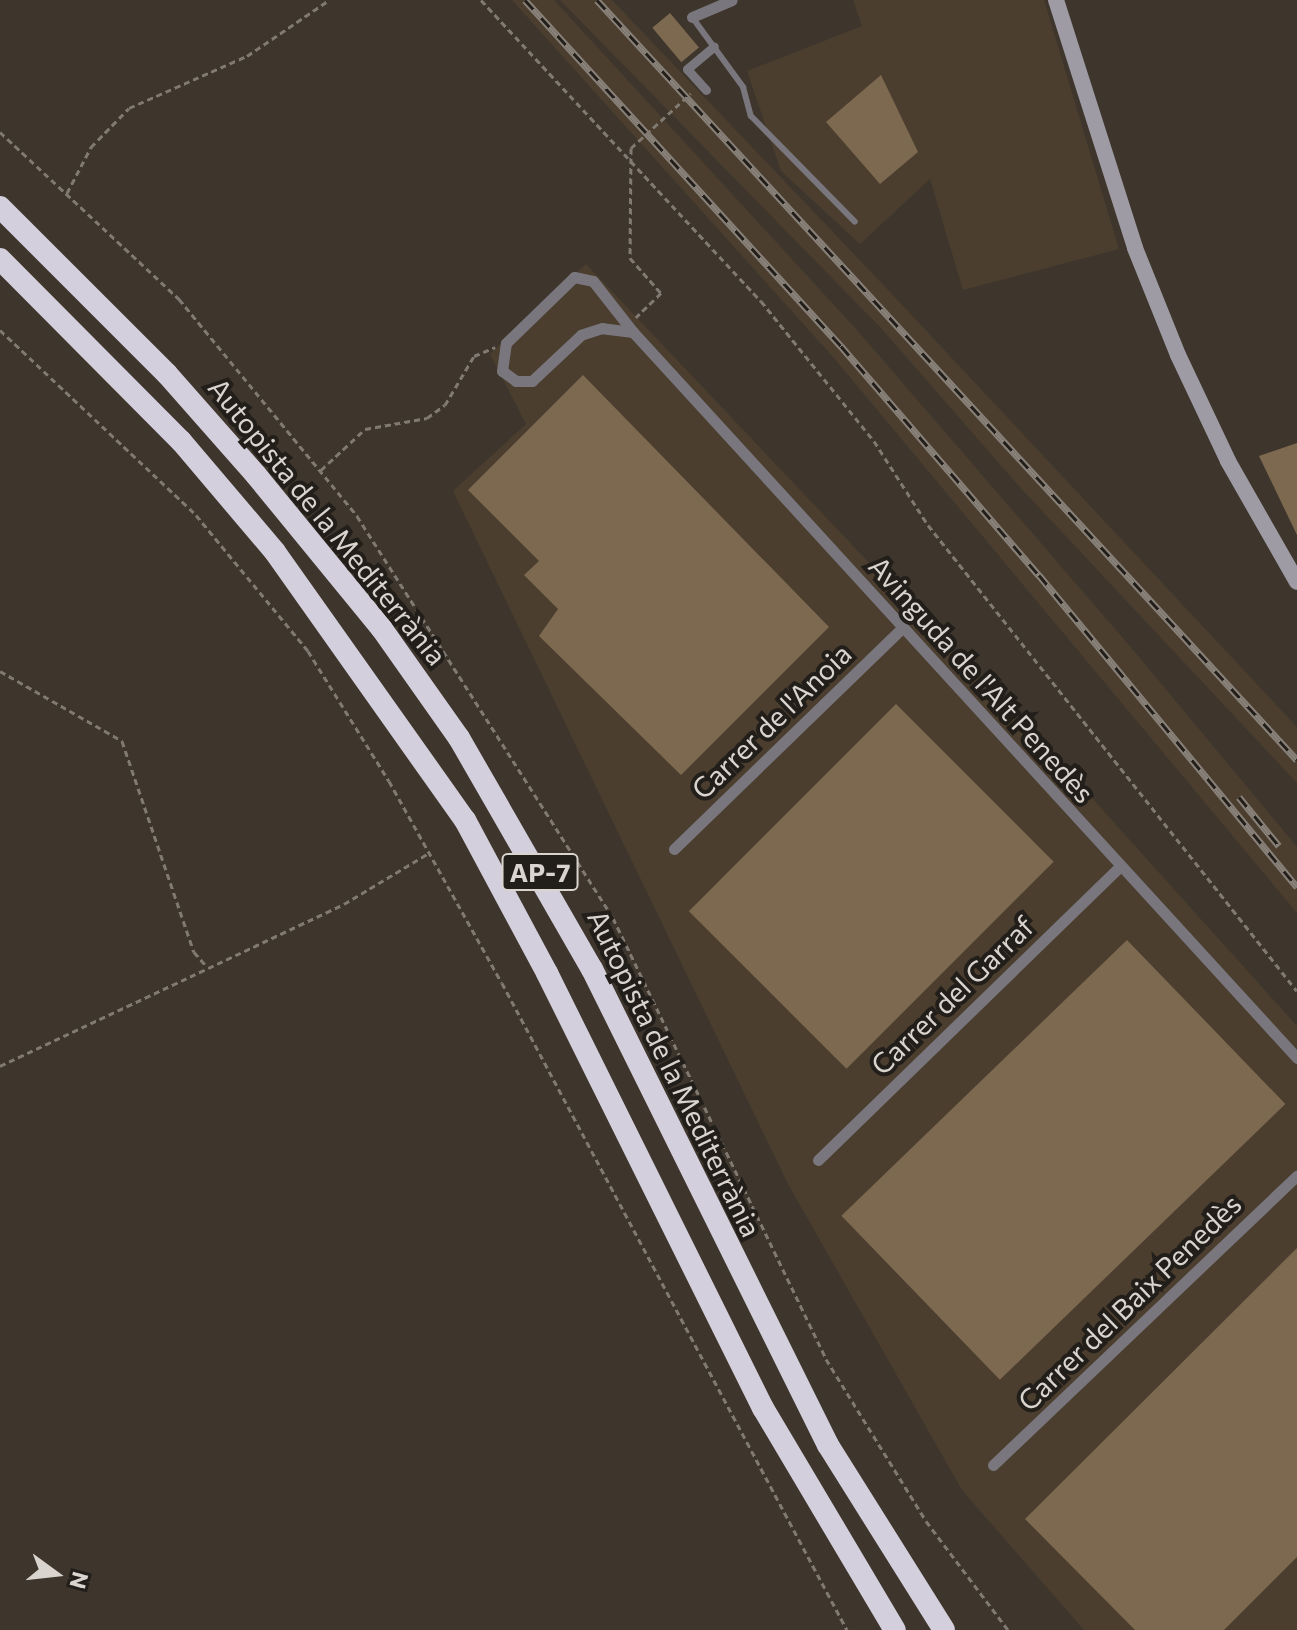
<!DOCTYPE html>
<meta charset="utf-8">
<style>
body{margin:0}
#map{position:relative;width:1297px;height:1630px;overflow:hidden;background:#3e362c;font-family:Commissioner,sans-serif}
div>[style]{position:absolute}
.built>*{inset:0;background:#4b3e2f}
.building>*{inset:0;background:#7d6950;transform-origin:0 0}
.path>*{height:3px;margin-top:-1.5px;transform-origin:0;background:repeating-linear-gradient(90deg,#817a72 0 6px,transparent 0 10px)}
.service>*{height:6px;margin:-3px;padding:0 3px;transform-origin:3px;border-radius:3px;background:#79777d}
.pedestrian>*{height:9px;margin:-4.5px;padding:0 4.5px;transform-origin:4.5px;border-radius:4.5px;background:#79777d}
.minor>*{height:11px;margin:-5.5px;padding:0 5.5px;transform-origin:5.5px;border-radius:5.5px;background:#79777d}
.secondary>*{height:16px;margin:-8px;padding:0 8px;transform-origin:8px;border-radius:8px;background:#9e9ba4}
.motorway>*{height:22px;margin:-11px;padding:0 11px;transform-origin:11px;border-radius:11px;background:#d4cfdd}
.rail>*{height:7px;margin-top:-3.5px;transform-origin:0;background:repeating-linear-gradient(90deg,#221e1a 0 12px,#888179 0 24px);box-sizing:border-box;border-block:2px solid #888179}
.path-bridge>*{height:3px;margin-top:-1.5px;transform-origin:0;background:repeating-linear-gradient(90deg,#817a72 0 6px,transparent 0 10px)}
span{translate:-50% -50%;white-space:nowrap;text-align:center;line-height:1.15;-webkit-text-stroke:8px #221e1a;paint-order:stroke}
.shield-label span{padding:2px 6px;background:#221e1a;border:2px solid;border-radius:6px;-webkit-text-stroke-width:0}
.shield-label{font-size:26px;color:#d9d4ce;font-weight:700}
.street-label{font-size:28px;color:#d9d4ce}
.north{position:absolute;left:16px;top:1534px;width:80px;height:80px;-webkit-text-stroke:6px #221e1a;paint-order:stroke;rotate:105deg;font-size:22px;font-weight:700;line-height:32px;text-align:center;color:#d9d4ce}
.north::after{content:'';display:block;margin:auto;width:28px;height:36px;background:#d9d4ce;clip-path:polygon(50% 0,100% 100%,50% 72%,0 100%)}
</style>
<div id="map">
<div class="built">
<i style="clip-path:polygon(512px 0,554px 0,856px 329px,1134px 651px,1297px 847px,1297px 913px,834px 358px)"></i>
<i style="clip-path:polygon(560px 0,612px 0,890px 292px,1297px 727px,1297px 783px,1017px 484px,881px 328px)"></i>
<i style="clip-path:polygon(853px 0,1044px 0,1119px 249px,963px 290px,930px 179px,860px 244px,781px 171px,747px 71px,862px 26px)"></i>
<i style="clip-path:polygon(586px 264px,1091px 797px,1297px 1026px,1297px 1630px,1084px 1630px,962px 1490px,788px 1184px,453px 491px,526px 424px,490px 354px)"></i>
</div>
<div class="building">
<i style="left:670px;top:13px;width:45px;height:23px;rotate:50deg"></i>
<i style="clip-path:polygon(881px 75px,918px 152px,880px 184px,826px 122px)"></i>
<i style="clip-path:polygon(583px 375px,829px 627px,681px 775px,539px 636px,558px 609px,524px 575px,539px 561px,468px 490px)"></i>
<i style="clip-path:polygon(1297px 443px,1297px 535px,1259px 456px)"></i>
<i style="left:896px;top:704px;width:223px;height:293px;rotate:45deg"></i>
<i style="left:1127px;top:940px;width:228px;height:397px;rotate:46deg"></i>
<i style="clip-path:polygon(1297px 1248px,1297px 1557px,1224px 1630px,1135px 1630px,1025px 1519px)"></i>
</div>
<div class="path">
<i style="left:481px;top:0;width:411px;rotate:47.1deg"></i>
<i style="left:761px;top:301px;width:180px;rotate:51.1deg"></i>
<i style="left:874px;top:441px;width:100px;rotate:57.3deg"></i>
<i style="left:928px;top:525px;width:594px;rotate:51.63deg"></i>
<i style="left:0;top:132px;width:245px;rotate:43deg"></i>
<i style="left:179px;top:299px;width:281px;rotate:50.6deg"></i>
<i style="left:357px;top:516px;width:477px;rotate:57.5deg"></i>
<i style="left:613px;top:918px;width:490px;rotate:64.2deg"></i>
<i style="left:826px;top:1359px;width:190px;rotate:58.3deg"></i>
<i style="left:926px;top:1521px;width:136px;rotate:53deg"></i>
<i style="left:631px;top:148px;width:110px;rotate:90.5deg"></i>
<i style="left:630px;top:258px;width:47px;rotate:48.5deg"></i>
<i style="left:661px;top:293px;width:35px;rotate:136deg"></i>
<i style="left:67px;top:193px;width:52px;rotate:-62.4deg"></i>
<i style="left:91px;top:147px;width:54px;rotate:-45.7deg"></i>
<i style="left:129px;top:108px;width:129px;rotate:-23.8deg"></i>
<i style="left:247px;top:56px;width:99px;rotate:-34.3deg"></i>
<i style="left:0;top:330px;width:270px;rotate:43.3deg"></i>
<i style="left:196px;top:515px;width:176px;rotate:50.5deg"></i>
<i style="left:308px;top:651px;width:153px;rotate:58.1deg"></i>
<i style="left:389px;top:781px;width:231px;rotate:60.8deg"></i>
<i style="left:502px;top:983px;width:733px;rotate:61.93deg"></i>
<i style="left:321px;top:470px;width:60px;rotate:-43deg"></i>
<i style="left:365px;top:429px;width:63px;rotate:-10.1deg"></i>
<i style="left:427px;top:418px;width:22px;rotate:-36deg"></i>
<i style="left:445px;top:405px;width:57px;rotate:-59.4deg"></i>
<i style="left:474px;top:356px;width:23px;rotate:-23deg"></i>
<i style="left:0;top:671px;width:141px;rotate:29.8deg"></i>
<i style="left:122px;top:741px;width:223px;rotate:71.2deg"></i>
<i style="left:194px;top:952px;width:18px;rotate:49deg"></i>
<i style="left:0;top:1066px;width:380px;rotate:-25.2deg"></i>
<i style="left:344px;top:904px;width:99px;rotate:-31deg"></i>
</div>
<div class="service">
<i style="left:692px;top:17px;width:87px;rotate:53.9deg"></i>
<i style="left:743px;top:87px;width:30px;rotate:75deg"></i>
<i style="left:751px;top:116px;width:148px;rotate:45.5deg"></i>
</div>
<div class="pedestrian">
<i style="left:706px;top:90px;width:28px;rotate:-132deg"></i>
<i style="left:687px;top:69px;width:35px;rotate:-40deg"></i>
</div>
<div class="minor">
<i style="left:692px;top:17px;width:43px;rotate:-23deg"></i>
<i style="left:633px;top:332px;width:31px;rotate:-173deg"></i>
<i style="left:602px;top:328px;width:22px;rotate:162deg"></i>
<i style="left:581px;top:335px;width:67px;rotate:136.8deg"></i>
<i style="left:532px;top:381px;width:16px;rotate:180deg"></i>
<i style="left:516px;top:381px;width:17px;rotate:-144deg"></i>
<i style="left:502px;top:371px;width:28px;rotate:-82deg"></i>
<i style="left:506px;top:343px;width:95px;rotate:-44.1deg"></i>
<i style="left:574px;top:277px;width:19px;rotate:12deg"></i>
<i style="left:593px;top:281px;width:65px;rotate:51.9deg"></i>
<i style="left:633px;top:332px;width:984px;rotate:47.55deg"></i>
<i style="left:674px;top:849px;width:318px;rotate:-44.1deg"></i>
<i style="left:818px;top:1160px;width:421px;rotate:-44.2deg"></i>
<i style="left:993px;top:1465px;width:420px;rotate:-43.6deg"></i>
</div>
<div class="secondary">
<i style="left:1056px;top:0;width:260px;rotate:72.3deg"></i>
<i style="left:1135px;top:248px;width:115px;rotate:68.1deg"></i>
<i style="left:1178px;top:355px;width:117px;rotate:64.7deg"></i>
<i style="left:1228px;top:461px;width:139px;rotate:60.3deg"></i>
</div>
<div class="motorway">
<i style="left:0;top:207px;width:236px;rotate:45deg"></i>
<i style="left:167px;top:374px;width:135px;rotate:48.6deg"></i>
<i style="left:256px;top:475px;width:199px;rotate:50.7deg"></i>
<i style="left:382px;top:629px;width:133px;rotate:54.8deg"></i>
<i style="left:459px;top:738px;width:267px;rotate:60.1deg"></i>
<i style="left:592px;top:969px;width:531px;rotate:63.63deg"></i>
<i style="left:828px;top:1445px;width:218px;rotate:57.9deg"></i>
<i style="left:0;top:259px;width:257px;rotate:45.2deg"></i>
<i style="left:181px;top:441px;width:145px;rotate:49.7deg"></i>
<i style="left:275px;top:552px;width:329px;rotate:54.7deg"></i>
<i style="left:465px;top:820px;width:174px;rotate:61.8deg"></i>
<i style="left:547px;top:973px;width:486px;rotate:63.6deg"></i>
<i style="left:763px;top:1408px;width:258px;rotate:59.3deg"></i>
</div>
<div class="rail">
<i style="left:525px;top:0;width:469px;rotate:47.6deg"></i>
<i style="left:841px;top:346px;width:303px;rotate:49.2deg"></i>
<i style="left:1039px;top:575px;width:405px;rotate:50.4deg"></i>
<i style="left:597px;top:0;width:1033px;rotate:47.35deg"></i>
<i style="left:1239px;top:797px;width:63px;rotate:50.8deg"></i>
</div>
<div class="path-bridge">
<i style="left:631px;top:148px;width:81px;rotate:-42.5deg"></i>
</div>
<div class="shield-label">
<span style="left:540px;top:872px">AP-7</span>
</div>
<div class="street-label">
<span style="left:328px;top:521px;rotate:51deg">Autopista de la Mediterrània</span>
<span style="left:982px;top:679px;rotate:48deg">Avinguda de l'Alt Penedès</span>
<span style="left:771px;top:721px;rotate:-44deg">Carrer de l'Anoia</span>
<span style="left:952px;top:995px;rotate:-44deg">Carrer del Garraf</span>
<span style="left:675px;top:1073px;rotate:64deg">Autopista de la Mediterrània</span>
<span style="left:1129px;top:1302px;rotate:-44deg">Carrer del Baix Penedès</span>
</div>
<div class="north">N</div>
</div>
